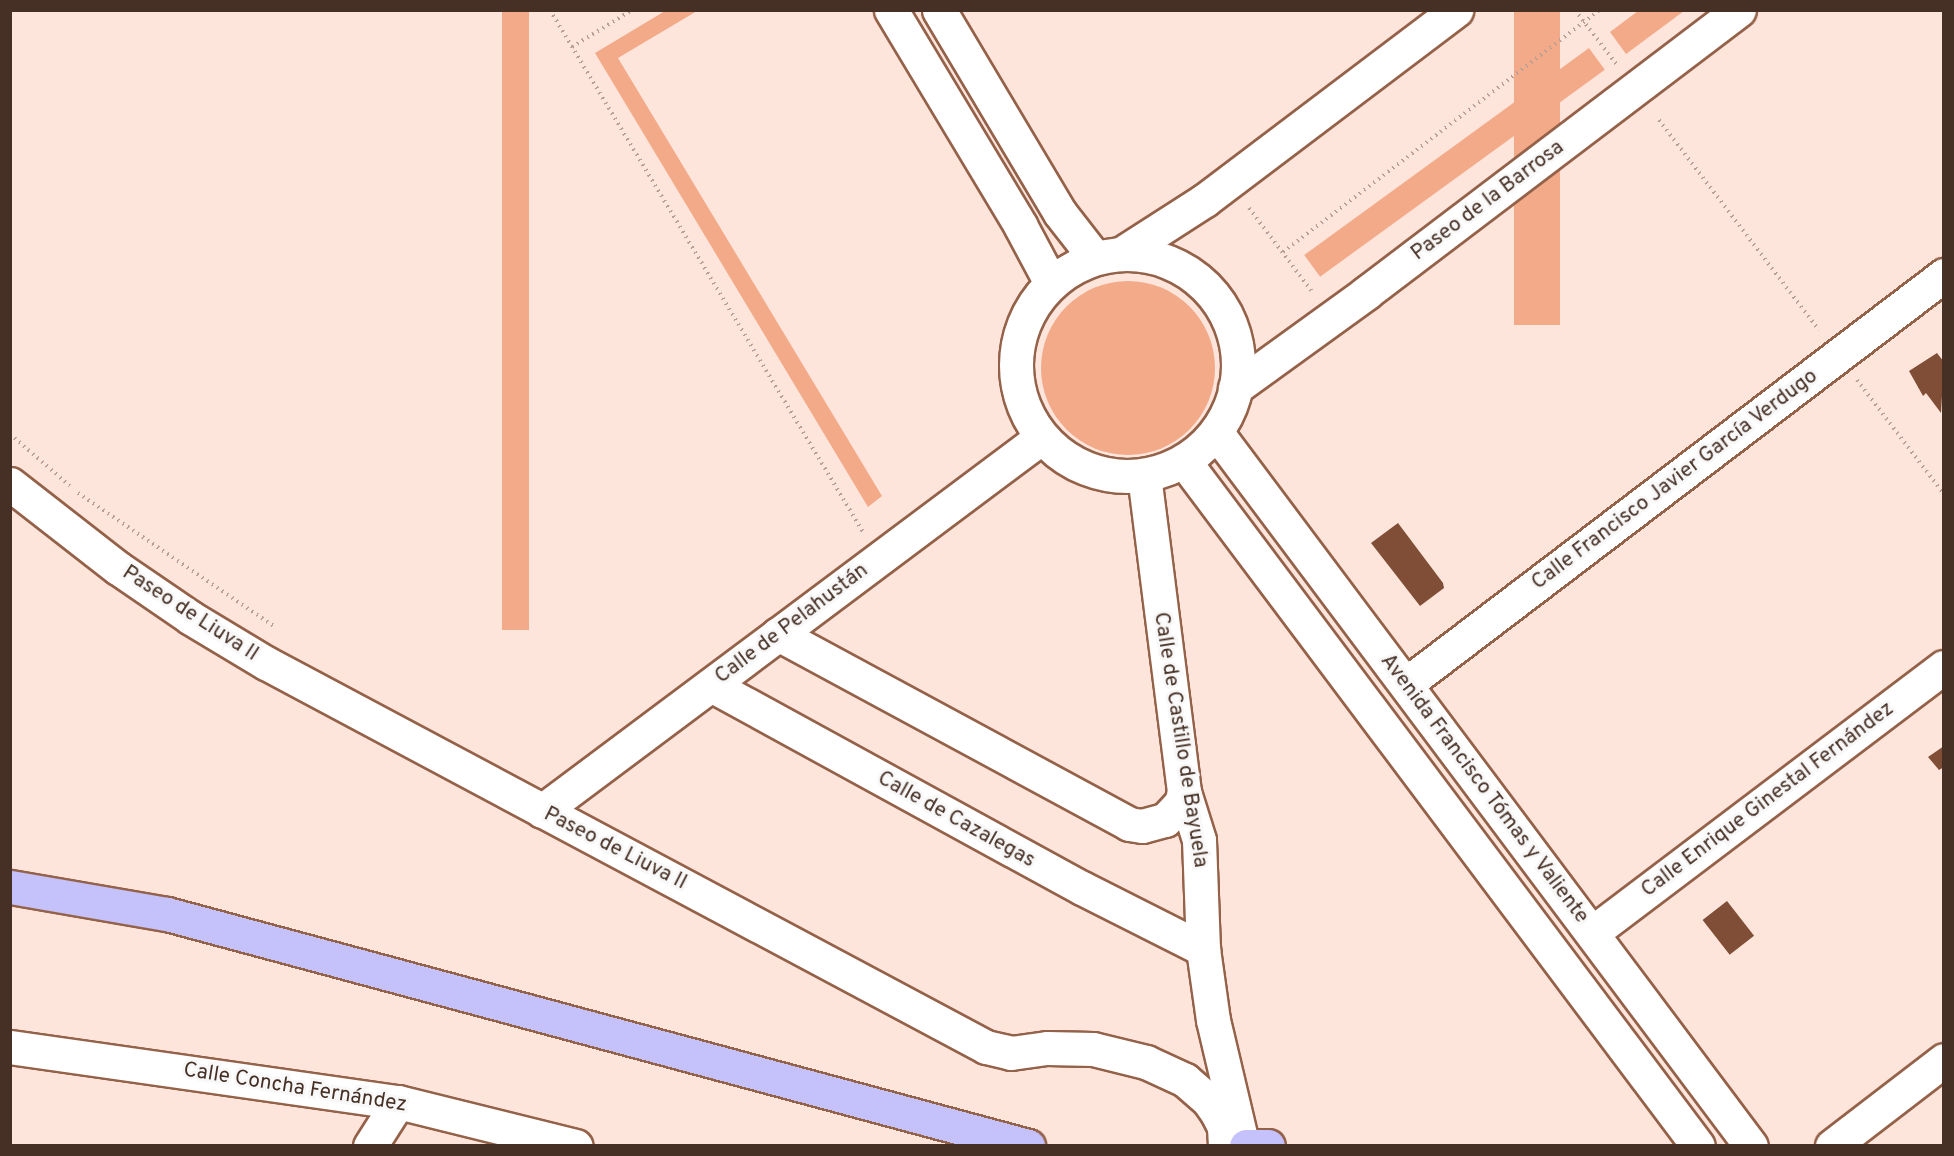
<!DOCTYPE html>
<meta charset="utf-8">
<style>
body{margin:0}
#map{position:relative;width:1954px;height:1156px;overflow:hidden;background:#fee5db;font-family:Overpass,sans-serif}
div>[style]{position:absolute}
.green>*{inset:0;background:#f3aa89;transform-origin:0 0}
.round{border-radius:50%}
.building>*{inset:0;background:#804e37;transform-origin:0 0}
.path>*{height:4px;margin-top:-2px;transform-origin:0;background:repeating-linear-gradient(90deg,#b79f95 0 1.5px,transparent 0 6px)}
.roads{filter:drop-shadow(2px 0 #946149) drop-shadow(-2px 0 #946149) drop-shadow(0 2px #946149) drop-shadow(0 -2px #946149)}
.minor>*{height:33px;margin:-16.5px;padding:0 16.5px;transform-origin:16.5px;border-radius:16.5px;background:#fff}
.minor>.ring{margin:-16.5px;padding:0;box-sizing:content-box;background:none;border:33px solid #fff;border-radius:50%}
.major>*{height:33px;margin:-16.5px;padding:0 16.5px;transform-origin:16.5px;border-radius:16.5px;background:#c5c1fb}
span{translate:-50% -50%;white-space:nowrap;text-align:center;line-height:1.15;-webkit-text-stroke:6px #f8f8f8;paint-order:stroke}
.street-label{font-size:21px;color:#462f24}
.frame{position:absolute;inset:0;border:12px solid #462f24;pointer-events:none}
</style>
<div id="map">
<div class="green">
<i style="left:502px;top:11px;width:27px;height:619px"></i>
<i style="clip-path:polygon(665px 11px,697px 11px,618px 58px,882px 496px,868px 507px,595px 53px)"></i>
<i style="left:1514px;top:11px;width:46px;height:314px"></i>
<i style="clip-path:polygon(1638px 11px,1638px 10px,1684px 11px,1626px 54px,1610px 32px)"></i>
<i style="left:1589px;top:48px;width:27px;height:352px;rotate:54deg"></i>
<i class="round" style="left:1041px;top:281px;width:174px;height:174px"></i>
</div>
<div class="building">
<i style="clip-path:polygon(1937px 353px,1944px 362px,1941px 413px,1926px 393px,1923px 396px,1909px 371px)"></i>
<i style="clip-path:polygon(1398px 523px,1443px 583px,1444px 588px,1420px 606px,1371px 543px)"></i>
<i style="clip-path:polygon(1944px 746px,1944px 767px,1939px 770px,1928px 757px)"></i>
<i style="left:1727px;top:901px;width:44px;height:31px;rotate:52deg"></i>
</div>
<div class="path">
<i style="left:550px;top:10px;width:609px;rotate:59.05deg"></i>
<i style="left:1575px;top:10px;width:69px;rotate:52.6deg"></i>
<i style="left:572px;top:47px;width:70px;rotate:-31.7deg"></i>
<i style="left:1659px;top:120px;width:264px;rotate:52.7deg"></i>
<i style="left:1249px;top:208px;width:106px;rotate:53deg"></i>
<i style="left:1283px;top:252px;width:398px;rotate:-37.4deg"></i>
<i style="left:1857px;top:380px;width:143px;rotate:52.7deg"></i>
<i style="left:10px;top:434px;width:79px;rotate:40.9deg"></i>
<i style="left:78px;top:493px;width:238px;rotate:34.2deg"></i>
</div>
<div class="roads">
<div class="minor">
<i style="left:891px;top:10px;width:251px;rotate:59deg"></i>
<i style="left:1020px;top:225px;width:66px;rotate:61.9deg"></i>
<i style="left:939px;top:10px;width:236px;rotate:59.2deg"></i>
<i style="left:1060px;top:213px;width:57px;rotate:52.1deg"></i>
<i class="ring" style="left:1016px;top:254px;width:189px;height:189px"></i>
<i style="left:1121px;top:254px;width:100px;rotate:-32.7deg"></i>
<i style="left:1205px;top:200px;width:315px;rotate:-37.1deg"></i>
<i style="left:1235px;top:388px;width:162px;rotate:-35.9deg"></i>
<i style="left:1366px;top:293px;width:468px;rotate:-37.2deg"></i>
<i style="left:1216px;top:432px;width:892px;rotate:53.16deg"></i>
<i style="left:1184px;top:461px;width:856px;rotate:53.12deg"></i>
<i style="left:1144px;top:475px;width:320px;rotate:82.8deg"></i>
<i style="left:1184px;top:792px;width:50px;rotate:72.6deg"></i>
<i style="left:1199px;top:840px;width:109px;rotate:87.9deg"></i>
<i style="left:1203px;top:949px;width:72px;rotate:82deg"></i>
<i style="left:1213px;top:1020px;width:117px;rotate:76.7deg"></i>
<i style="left:10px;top:484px;width:137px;rotate:37.9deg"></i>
<i style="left:118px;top:568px;width:88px;rotate:34.4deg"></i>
<i style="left:191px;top:618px;width:87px;rotate:31deg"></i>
<i style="left:266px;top:663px;width:816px;rotate:28.07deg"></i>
<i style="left:986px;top:1047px;width:26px;rotate:13deg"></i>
<i style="left:1011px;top:1053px;width:36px;rotate:-8deg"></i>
<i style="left:1047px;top:1048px;width:46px;rotate:1.2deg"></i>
<i style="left:1093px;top:1049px;width:55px;rotate:13.8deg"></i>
<i style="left:1146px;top:1062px;width:43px;rotate:24.8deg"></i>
<i style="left:1185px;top:1080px;width:30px;rotate:41deg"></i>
<i style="left:1208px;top:1100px;width:16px;rotate:55deg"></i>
<i style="left:1217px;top:1113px;width:16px;rotate:63deg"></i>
<i style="left:1224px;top:1127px;width:19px;rotate:87deg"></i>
<i style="left:778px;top:634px;width:399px;rotate:28.4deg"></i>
<i style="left:1129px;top:824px;width:13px;rotate:9deg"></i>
<i style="left:1142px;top:826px;width:24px;rotate:-15deg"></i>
<i style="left:1165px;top:820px;width:23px;rotate:-47deg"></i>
<i style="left:1181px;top:803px;width:11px;rotate:-75deg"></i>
<i style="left:1406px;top:684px;width:676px;rotate:-37.24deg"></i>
<i style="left:711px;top:685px;width:423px;rotate:28.7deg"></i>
<i style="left:1082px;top:888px;width:136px;rotate:26.8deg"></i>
<i style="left:542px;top:811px;width:624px;rotate:-36.8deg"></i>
<i style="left:1592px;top:933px;width:441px;rotate:-37.1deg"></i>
<i style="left:10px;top:1047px;width:392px;rotate:8.1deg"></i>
<i style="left:398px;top:1102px;width:183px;rotate:13.9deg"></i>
<i style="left:370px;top:1146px;width:52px;rotate:-57.5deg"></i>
<i style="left:1832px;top:1146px;width:141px;rotate:-37.5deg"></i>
</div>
<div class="major">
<i style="left:10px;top:887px;width:159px;rotate:9.8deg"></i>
<i style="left:167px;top:914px;width:892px;rotate:15.08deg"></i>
<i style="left:1246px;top:1146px;width:22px"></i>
</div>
</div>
<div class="street-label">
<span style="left:1488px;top:201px;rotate:-37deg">Paseo de la Barrosa</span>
<span style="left:1675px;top:480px;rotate:-37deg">Calle Francisco Javier García Verdugo</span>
<span style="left:190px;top:614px;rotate:33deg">Paseo de Liuva II</span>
<span style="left:792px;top:624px;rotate:-37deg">Calle de Pelahustán</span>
<span style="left:1180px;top:740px;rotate:81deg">Calle de Castillo de Bayuela</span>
<span style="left:1484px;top:789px;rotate:53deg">Avenida Francisco Tómas y Valiente</span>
<span style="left:1768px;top:800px;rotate:-37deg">Calle Enrique Ginestal Fernández</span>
<span style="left:956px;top:820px;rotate:29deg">Calle de Cazalegas</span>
<span style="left:615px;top:849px;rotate:27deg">Paseo de Liuva II</span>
<span style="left:295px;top:1088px;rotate:9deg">Calle Concha Fernández</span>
</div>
<div class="frame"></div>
</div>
